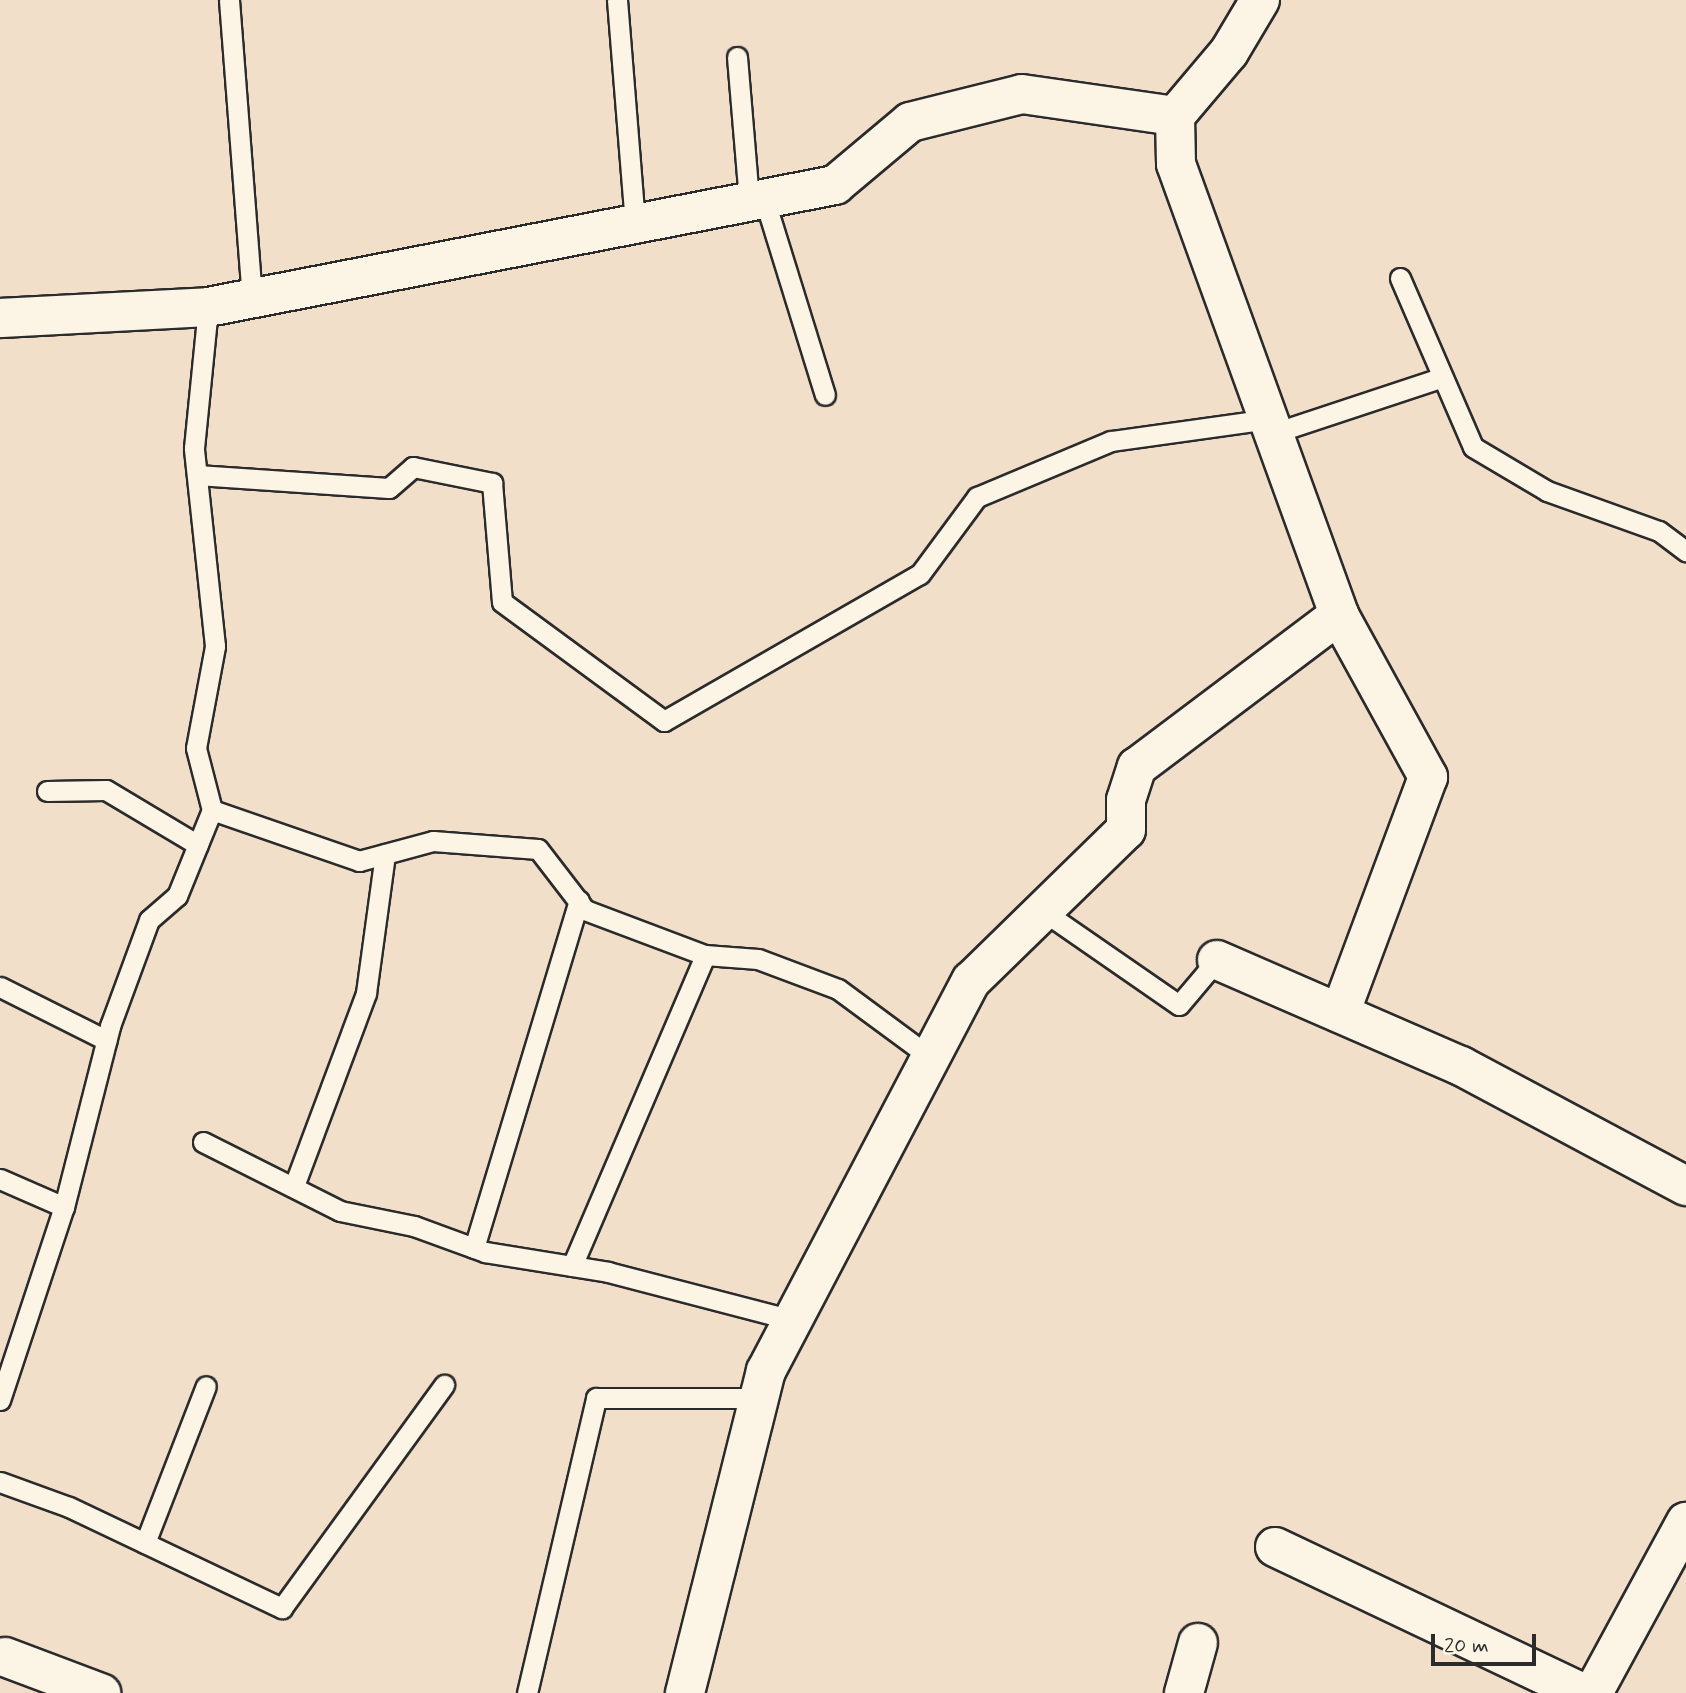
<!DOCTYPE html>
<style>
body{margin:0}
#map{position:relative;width:1686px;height:1693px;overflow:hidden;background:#f2dfca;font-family:Mynerve,sans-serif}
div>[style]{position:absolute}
.roads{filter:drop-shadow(2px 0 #2b2b2b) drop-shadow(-2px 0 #2b2b2b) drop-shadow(0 2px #2b2b2b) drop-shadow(0 -2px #2b2b2b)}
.lane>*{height:19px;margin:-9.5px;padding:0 9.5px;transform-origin:9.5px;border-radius:9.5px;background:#fcf5e5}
.street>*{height:38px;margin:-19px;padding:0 19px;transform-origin:19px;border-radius:19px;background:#fcf5e5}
span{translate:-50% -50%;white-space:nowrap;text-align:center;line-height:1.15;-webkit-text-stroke:6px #fcf5e5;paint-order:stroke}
.scale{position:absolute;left:1431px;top:1634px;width:105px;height:32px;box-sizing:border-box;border:4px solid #2b2b2b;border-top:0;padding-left:9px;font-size:21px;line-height:24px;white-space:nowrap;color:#2b2b2b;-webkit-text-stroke:5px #fcf5e5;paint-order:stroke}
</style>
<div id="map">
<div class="roads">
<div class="lane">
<i style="left:229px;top:0;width:299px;rotate:85.6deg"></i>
<i style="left:617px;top:0;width:224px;rotate:85.4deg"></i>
<i style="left:737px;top:57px;width:144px;rotate:85.2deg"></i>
<i style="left:764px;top:198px;width:206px;rotate:72.8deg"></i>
<i style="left:1400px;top:278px;width:184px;rotate:66.6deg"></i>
<i style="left:1473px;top:447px;width:86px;rotate:30.7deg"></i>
<i style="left:1547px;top:491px;width:119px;rotate:19.7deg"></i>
<i style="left:1659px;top:531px;width:34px;rotate:37deg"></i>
<i style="left:1274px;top:433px;width:175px;rotate:-18.3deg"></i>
<i style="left:197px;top:475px;width:192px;rotate:3.9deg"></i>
<i style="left:389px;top:488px;width:32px;rotate:-41deg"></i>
<i style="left:413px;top:467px;width:81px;rotate:11.4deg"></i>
<i style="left:492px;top:483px;width:119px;rotate:85.2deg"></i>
<i style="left:502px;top:602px;width:201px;rotate:36.3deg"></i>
<i style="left:664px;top:721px;width:295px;rotate:-29.9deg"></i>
<i style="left:920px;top:574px;width:96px;rotate:-53.5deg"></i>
<i style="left:977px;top:497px;width:145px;rotate:-22.7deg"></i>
<i style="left:1111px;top:441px;width:160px;rotate:-7.9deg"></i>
<i style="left:47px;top:791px;width:59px;rotate:-1deg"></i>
<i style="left:106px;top:790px;width:107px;rotate:30.9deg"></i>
<i style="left:212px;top:810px;width:156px;rotate:19.1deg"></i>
<i style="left:359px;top:861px;width:77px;rotate:-15.1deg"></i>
<i style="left:433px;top:841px;width:105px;rotate:4.4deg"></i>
<i style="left:538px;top:849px;width:77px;rotate:52.4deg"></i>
<i style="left:585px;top:910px;width:128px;rotate:20.6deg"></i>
<i style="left:705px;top:955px;width:53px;rotate:4.3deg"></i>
<i style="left:758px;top:959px;width:85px;rotate:20.6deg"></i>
<i style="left:838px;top:989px;width:113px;rotate:36.4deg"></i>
<i style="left:1043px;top:911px;width:165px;rotate:34.7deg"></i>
<i style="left:1179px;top:1005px;width:59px;rotate:-49.8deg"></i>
<i style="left:0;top:987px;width:119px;rotate:26.6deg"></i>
<i style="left:203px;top:1142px;width:153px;rotate:26.7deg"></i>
<i style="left:340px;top:1211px;width:76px;rotate:11.5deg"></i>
<i style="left:414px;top:1226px;width:76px;rotate:20.1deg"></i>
<i style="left:485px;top:1252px;width:125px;rotate:9.2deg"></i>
<i style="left:608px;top:1272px;width:190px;rotate:14.6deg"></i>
<i style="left:0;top:1179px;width:70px;rotate:23.6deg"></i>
<i style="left:294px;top:1186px;width:206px;rotate:-69.5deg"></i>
<i style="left:366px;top:993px;width:140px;rotate:-82.2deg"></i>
<i style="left:474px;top:1248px;width:363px;rotate:-73.2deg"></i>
<i style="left:572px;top:1266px;width:338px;rotate:-66.8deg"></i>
<i style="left:0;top:1400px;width:203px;rotate:-71.7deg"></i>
<i style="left:64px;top:1207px;width:187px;rotate:-75.7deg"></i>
<i style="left:110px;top:1026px;width:113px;rotate:-69.8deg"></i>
<i style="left:149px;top:920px;width:37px;rotate:-41deg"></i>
<i style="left:177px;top:896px;width:93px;rotate:-67.9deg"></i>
<i style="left:212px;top:810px;width:64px;rotate:-104.5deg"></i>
<i style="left:196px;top:748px;width:104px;rotate:-79.4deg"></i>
<i style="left:215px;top:646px;width:199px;rotate:-96.1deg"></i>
<i style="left:194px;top:448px;width:142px;rotate:-84.3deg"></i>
<i style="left:0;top:1482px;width:73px;rotate:19.9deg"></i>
<i style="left:69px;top:1507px;width:236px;rotate:25.4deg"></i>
<i style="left:282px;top:1608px;width:276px;rotate:-54deg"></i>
<i style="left:145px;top:1543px;width:168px;rotate:-68.8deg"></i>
<i style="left:527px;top:1693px;width:303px;rotate:-76.8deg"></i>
<i style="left:596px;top:1398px;width:163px"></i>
</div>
<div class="street">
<i style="left:1260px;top:0;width:61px;rotate:120.8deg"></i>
<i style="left:1229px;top:52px;width:84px;rotate:130.2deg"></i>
<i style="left:1175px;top:116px;width:48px;rotate:88.8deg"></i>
<i style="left:1176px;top:164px;width:480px;rotate:70.1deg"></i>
<i style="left:1339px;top:615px;width:185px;rotate:61.2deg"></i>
<i style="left:1428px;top:777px;width:252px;rotate:110.4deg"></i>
<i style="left:0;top:318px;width:208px;rotate:-3deg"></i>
<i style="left:208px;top:307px;width:639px;rotate:-11.01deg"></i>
<i style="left:835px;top:185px;width:98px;rotate:-40deg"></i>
<i style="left:910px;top:122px;width:115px;rotate:-14deg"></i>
<i style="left:1022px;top:94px;width:155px;rotate:8.2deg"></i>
<i style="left:1217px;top:960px;width:266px;rotate:23.5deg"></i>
<i style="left:1461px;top:1066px;width:255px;rotate:28.1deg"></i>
<i style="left:1275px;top:1547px;width:341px;rotate:25.4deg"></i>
<i style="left:5px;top:1657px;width:103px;rotate:20.6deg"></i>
<i style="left:685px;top:1693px;width:332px;rotate:-75.9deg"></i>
<i style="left:766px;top:1371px;width:441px;rotate:-62.3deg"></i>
<i style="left:971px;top:981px;width:216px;rotate:-44.3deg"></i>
<i style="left:1126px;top:830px;width:30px;rotate:-90deg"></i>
<i style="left:1126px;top:800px;width:35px;rotate:-72deg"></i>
<i style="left:1137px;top:767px;width:253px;rotate:-37deg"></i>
<i style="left:1184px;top:1693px;width:52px;rotate:-74.4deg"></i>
<i style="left:1593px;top:1693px;width:195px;rotate:-61.5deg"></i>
</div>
</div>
<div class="scale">20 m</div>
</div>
